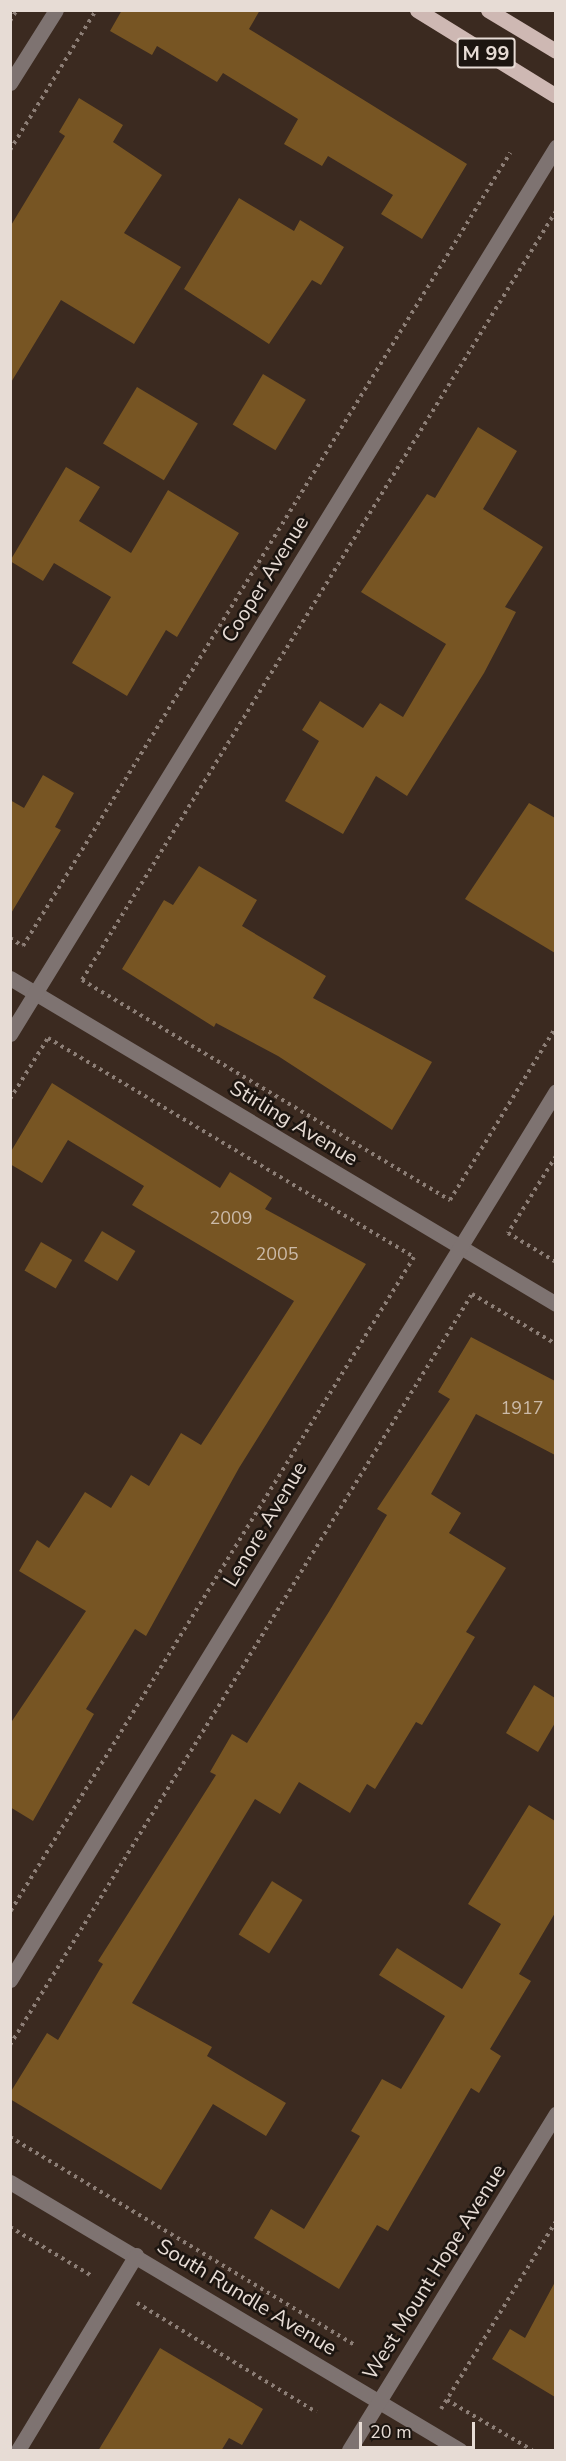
<!DOCTYPE html>
<style>
body{margin:0}
#map{position:relative;width:566px;height:2461px;overflow:hidden;background:#3b2a20;font-family:"Nunito Sans",sans-serif}
div>[style]{position:absolute}
.building>*{inset:0;background:#775523;transform-origin:0 0}
.path>*{height:4px;margin-top:-2px;transform-origin:0;background:repeating-linear-gradient(90deg,#8c7e76 0 3px,transparent 0 7.5px)}
.minor>*{height:15px;margin:-7.5px;padding:0 7.5px;transform-origin:7.5px;border-radius:7.5px;background:#7e7371}
.major>*{height:15px;margin:-7.5px;padding:0 7.5px;transform-origin:7.5px;border-radius:7.5px;background:#ceb8b3}
span{translate:-50% -50%;white-space:nowrap;text-align:center;line-height:1.15;-webkit-text-stroke:5px #1c1510;paint-order:stroke}
.number-label{font-size:18px;color:#cbbaa8}
.number-label span{-webkit-text-stroke-width:0}
.shield-label span{padding:2px 4px;background:#1c1510;border:2px solid;border-radius:4px;-webkit-text-stroke-width:0}
.shield-label{font-size:20px;color:#e7dcd5;font-weight:700}
.street-label{font-size:21px;color:#e7dcd5}
.frame{position:absolute;inset:0;border:12px solid #e7dcd5;pointer-events:none}
.scale{position:absolute;left:359px;top:2422px;width:116px;height:27px;box-sizing:border-box;border:3px solid #e7dcd5;border-top:0;padding-left:8px;font-size:18px;line-height:21px;white-space:nowrap;color:#e7dcd5;-webkit-text-stroke:4px #1c1510;paint-order:stroke}
</style>
<div id="map">
<div class="building">
<i style="clip-path:polygon(122px 10px,260px 10px,249px 29px,467px 164px,422px 239px,381px 214px,393px 195px,328px 156px,322px 166px,284px 144px,298px 119px,223px 73px,217px 82px,157px 46px,152px 55px,110px 31px)"></i>
<i style="clip-path:polygon(79px 98px,123px 125px,113px 142px,162px 175px,124px 233px,181px 267px,134px 344px,61px 300px,10px 384px,10px 227px,65px 136px,59px 132px)"></i>
<i style="clip-path:polygon(239px 198px,294px 231px,300px 220px,344px 247px,321px 285px,312px 280px,269px 344px,184px 289px)"></i>
<i style="left:263px;top:374px;width:50px;height:59px;rotate:31deg"></i>
<i style="left:137px;top:387px;width:71px;height:66px;rotate:31deg"></i>
<i style="clip-path:polygon(478px 427px,517px 451px,483px 509px,543px 547px,505px 607px,516px 612px,484px 673px,407px 796px,376px 776px,343px 834px,285px 801px,319px 741px,302px 730px,320px 701px,363px 728px,380px 703px,403px 717px,446px 644px,361px 592px,427px 494px,435px 498px)"></i>
<i style="clip-path:polygon(66px 467px,100px 487px,79px 521px,131px 553px,168px 490px,239px 533px,177px 637px,166px 630px,127px 696px,72px 663px,111px 597px,54px 563px,43px 581px,10px 561px)"></i>
<i style="clip-path:polygon(43px 775px,74px 793px,55px 827px,61px 830px,10px 915px,10px 800px,24px 808px)"></i>
<i style="clip-path:polygon(529px 803px,555px 818px,555px 953px,465px 899px)"></i>
<i style="clip-path:polygon(199px 866px,257px 900px,242px 926px,326px 976px,313px 998px,432px 1062px,392px 1130px,278px 1056px,216px 1023px,214px 1027px,122px 969px,164px 900px,173px 905px)"></i>
<i style="clip-path:polygon(52px 1083px,220px 1188px,230px 1172px,272px 1198px,265px 1209px,366px 1264px,239px 1468px,146px 1636px,135px 1629px,86px 1709px,94px 1714px,33px 1821px,10px 1807px,10px 1724px,86px 1611px,19px 1571px,37px 1540px,49px 1548px,85px 1492px,111px 1508px,131px 1475px,149px 1486px,181px 1433px,201px 1445px,294px 1301px,132px 1205px,144px 1186px,68px 1140px,42px 1183px,10px 1164px,10px 1153px)"></i>
<i style="left:102px;top:1231px;width:39px;height:35px;rotate:31deg"></i>
<i style="left:41px;top:1242px;width:36px;height:33px;rotate:30deg"></i>
<i style="clip-path:polygon(471px 1337px,555px 1381px,555px 1455px,476px 1414px,431px 1494px,461px 1513px,449px 1533px,506px 1568px,466px 1632px,475px 1637px,422px 1725px,416px 1722px,375px 1789px,367px 1784px,350px 1813px,299px 1782px,280px 1814px,255px 1799px,132px 2003px,212px 2047px,207px 2056px,286px 2103px,266px 2136px,213px 2104px,161px 2190px,10px 2099px,10px 2093px,47px 2033px,58px 2040px,103px 1964px,98px 1961px,216px 1775px,210px 1772px,232px 1734px,247px 1743px,330px 1610px,387px 1515px,377px 1509px,450px 1399px,438px 1392px)"></i>
<i style="clip-path:polygon(534px 1685px,555px 1698px,555px 1723px,538px 1752px,506px 1733px)"></i>
<i style="clip-path:polygon(529px 1805px,555px 1821px,555px 1913px,519px 1974px,531px 1981px,490px 2049px,501px 2056px,479px 2093px,471px 2088px,388px 2231px,377px 2225px,339px 2289px,254px 2238px,271px 2209px,304px 2229px,360px 2136px,351px 2131px,382px 2079px,401px 2089px,445px 2016px,379px 1975px,397px 1948px,462px 1989px,501px 1924px,468px 1904px)"></i>
<i style="left:272px;top:1881px;width:36px;height:63px;rotate:32deg"></i>
<i style="clip-path:polygon(555px 2282px,555px 2397px,492px 2359px,510px 2329px,525px 2338px)"></i>
<i style="clip-path:polygon(160px 2348px,263px 2409px,242px 2445px,229px 2438px,221px 2451px,98px 2451px)"></i>
</div>
<div class="path">
<i style="left:10px;top:21px;width:13px;rotate:-58deg"></i>
<i style="left:10px;top:150px;width:164px;rotate:-58.4deg"></i>
<i style="left:556px;top:211px;width:903px;rotate:121.65deg"></i>
<i style="left:82px;top:980px;width:429px;rotate:30.9deg"></i>
<i style="left:450px;top:1200px;width:203px;rotate:-58.5deg"></i>
<i style="left:10px;top:938px;width:15px;rotate:32deg"></i>
<i style="left:23px;top:946px;width:931px;rotate:-58.44deg"></i>
<i style="left:10px;top:1099px;width:72px;rotate:-58.1deg"></i>
<i style="left:48px;top:1038px;width:427px;rotate:30.9deg"></i>
<i style="left:414px;top:1257px;width:770px;rotate:121.67deg"></i>
<i style="left:556px;top:1156px;width:91px;rotate:121.9deg"></i>
<i style="left:508px;top:1233px;width:56px;rotate:31.1deg"></i>
<i style="left:10px;top:2045px;width:882px;rotate:-58.4deg"></i>
<i style="left:472px;top:1294px;width:98px;rotate:30.8deg"></i>
<i style="left:10px;top:2137px;width:404px;rotate:31.1deg"></i>
<i style="left:10px;top:2227px;width:96px;rotate:30.9deg"></i>
<i style="left:137px;top:2303px;width:210px;rotate:31.3deg"></i>
<i style="left:447px;top:2400px;width:99px;rotate:30.5deg"></i>
<i style="left:441px;top:2409px;width:220px;rotate:-58.5deg"></i>
</div>
<div class="minor">
<i style="left:10px;top:83px;width:86px;rotate:-57.8deg"></i>
<i style="left:10px;top:978px;width:636px;rotate:30.84deg"></i>
<i style="left:10px;top:1034px;width:1042px;rotate:-58.39deg"></i>
<i style="left:10px;top:1980px;width:1043px;rotate:-58.44deg"></i>
<i style="left:10px;top:2182px;width:524px;rotate:30.78deg"></i>
<i style="left:18px;top:2450px;width:228px;rotate:-58.8deg"></i>
<i style="left:349px;top:2450px;width:395px;rotate:-58.4deg"></i>
</div>
<div class="major">
<i style="left:417px;top:10px;width:163px;rotate:31.7deg"></i>
<i style="left:488px;top:10px;width:79px;rotate:31.1deg"></i>
</div>
<div class="number-label">
<span style="left:231px;top:1218px">2009</span>
<span style="left:277px;top:1254px">2005</span>
<span style="left:522px;top:1408px">1917</span>
</div>
<div class="shield-label">
<span style="left:486px;top:53px">M 99</span>
</div>
<div class="street-label">
<span style="left:265px;top:579px;rotate:-58deg">Cooper Avenue</span>
<span style="left:294px;top:1123px;rotate:31deg">Stirling Avenue</span>
<span style="left:265px;top:1524px;rotate:-59deg">Lenore Avenue</span>
<span style="left:434px;top:2272px;rotate:-58deg">West Mount Hope Avenue</span>
<span style="left:247px;top:2297px;rotate:31deg">South Rundle Avenue</span>
</div>
<div class="frame"></div>
<div class="scale">20 m</div>
</div>
